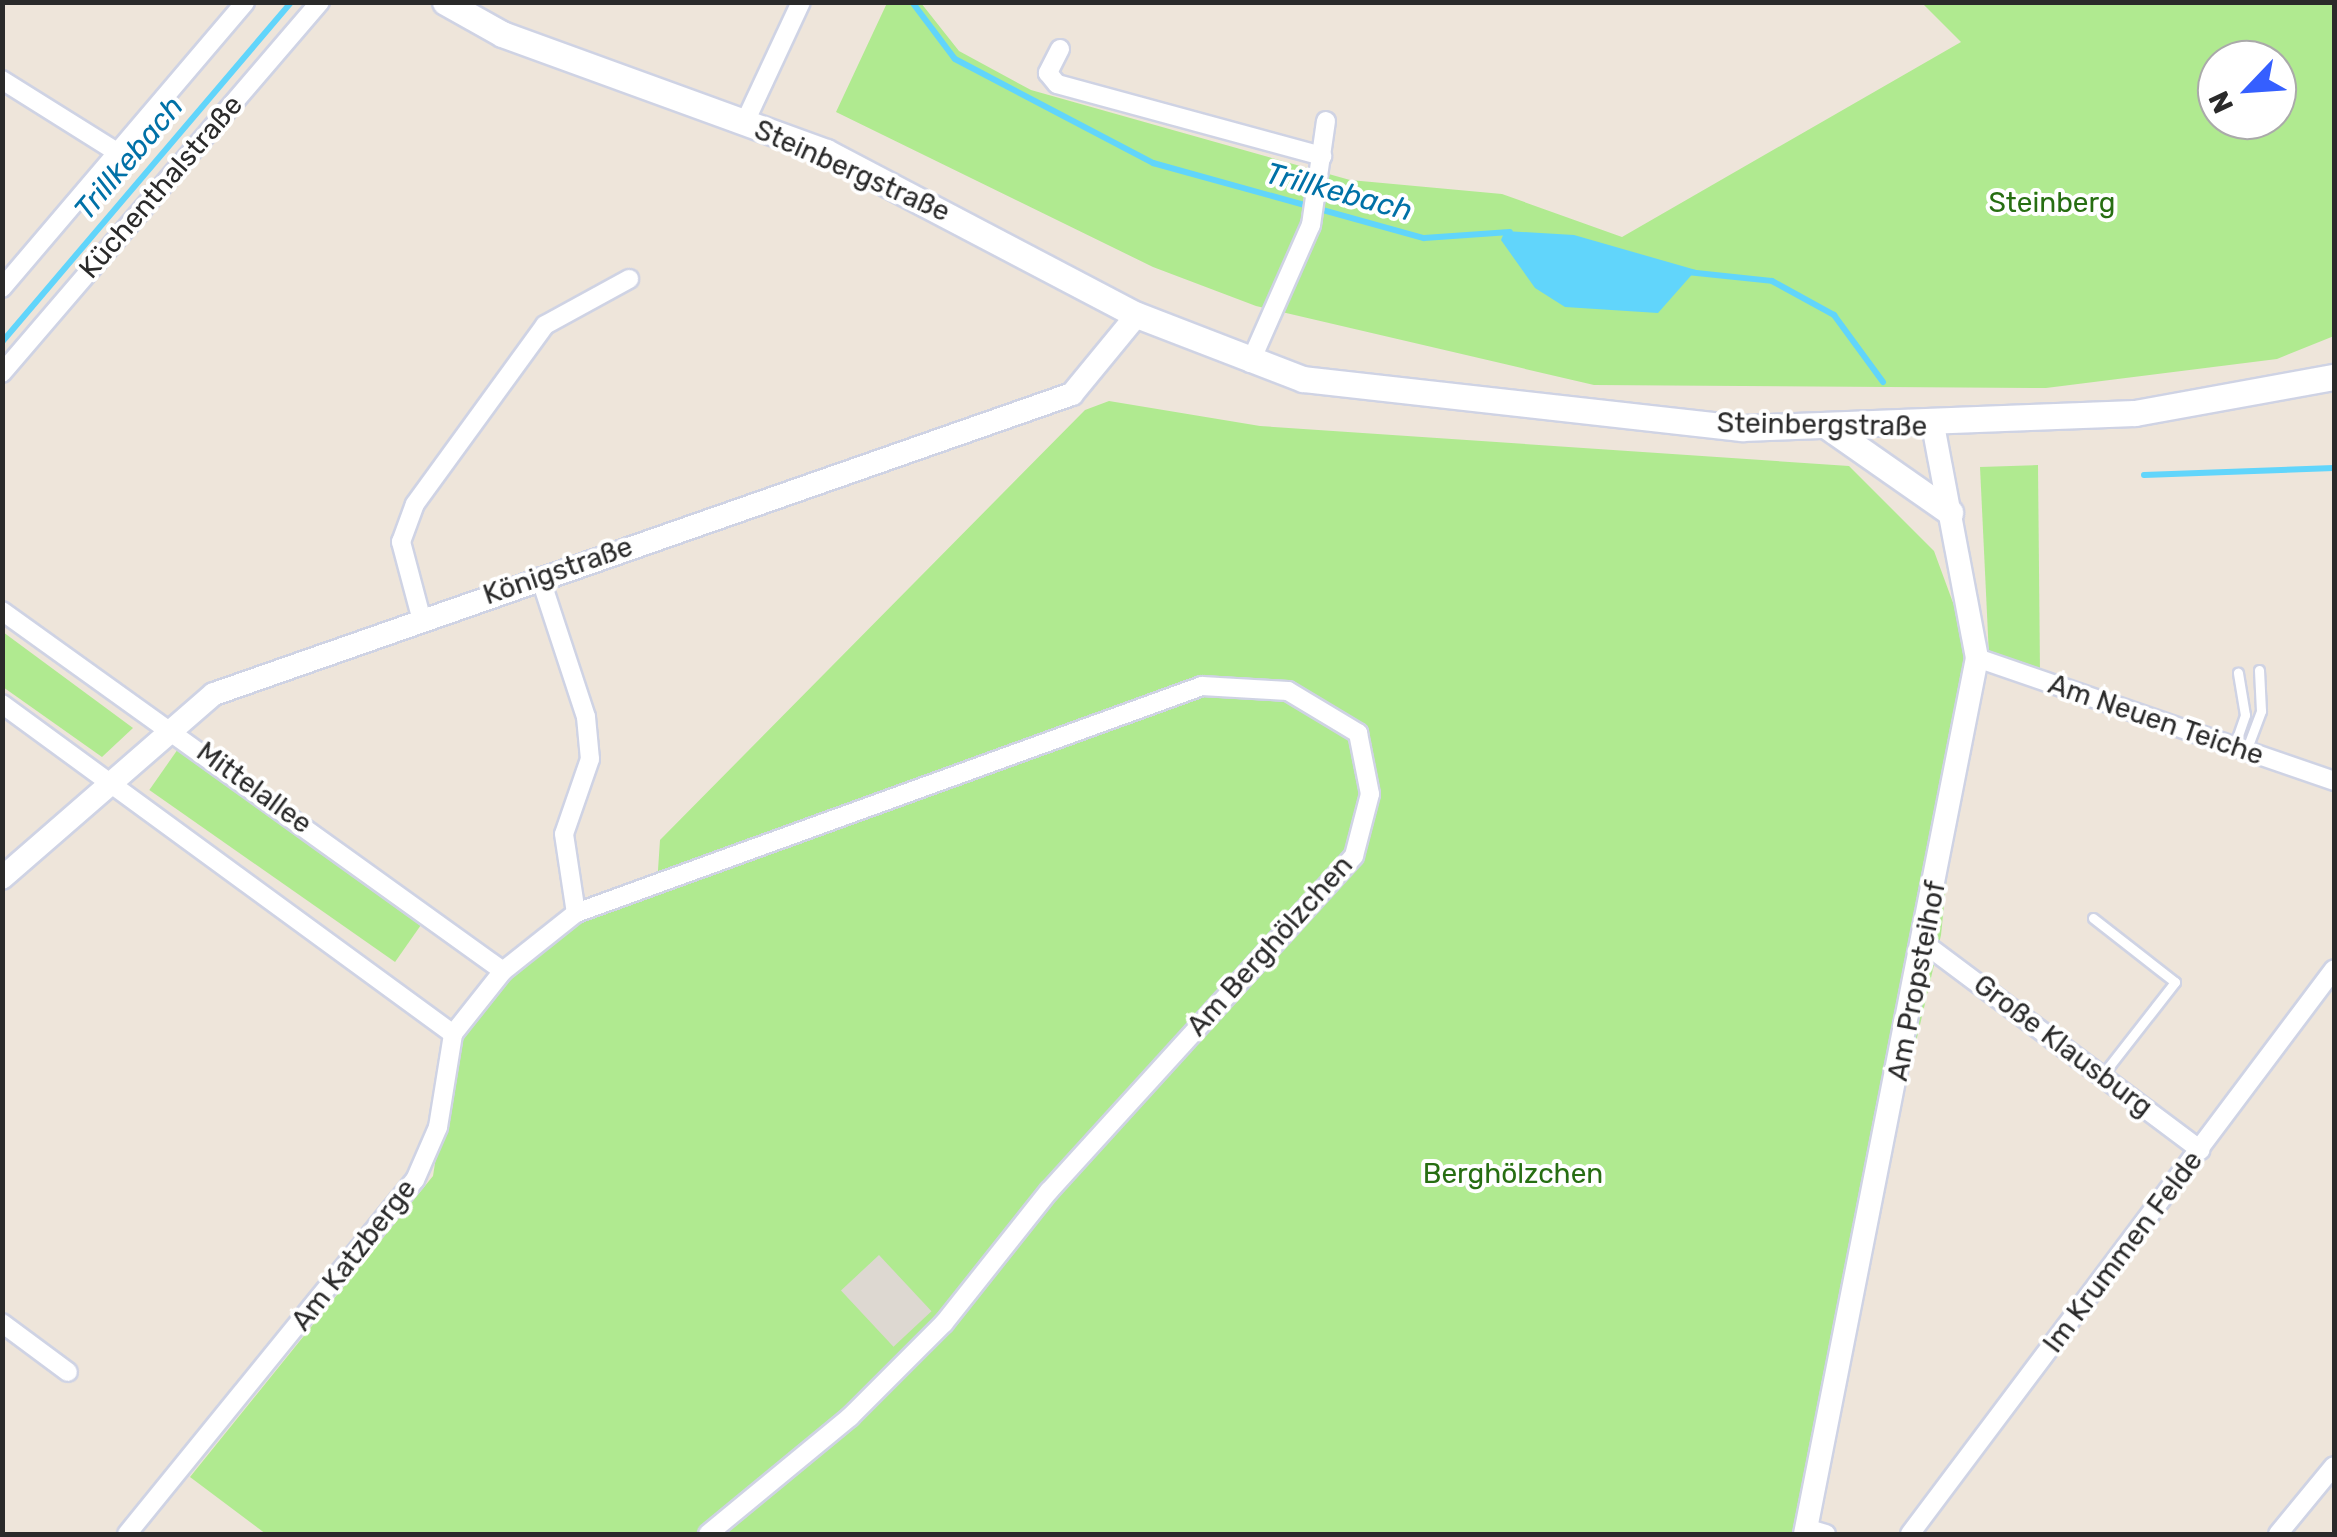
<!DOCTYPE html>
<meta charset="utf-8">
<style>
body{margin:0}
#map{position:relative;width:2337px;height:1537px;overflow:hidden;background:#eee5da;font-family:Rubik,sans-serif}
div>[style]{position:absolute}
.green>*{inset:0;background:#b0ea90;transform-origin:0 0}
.plaza>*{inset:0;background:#ddd8d1;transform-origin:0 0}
.water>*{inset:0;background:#61d5fb}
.stream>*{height:6px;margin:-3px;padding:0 3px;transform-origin:3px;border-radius:3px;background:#61d5fb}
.roads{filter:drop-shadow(2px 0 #cfd3e4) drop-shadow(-2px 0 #cfd3e4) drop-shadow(0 2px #cfd3e4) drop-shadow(0 -2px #cfd3e4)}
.service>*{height:9px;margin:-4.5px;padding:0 4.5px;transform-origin:4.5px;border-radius:4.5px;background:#fff}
.minor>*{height:18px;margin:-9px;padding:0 9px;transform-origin:9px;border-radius:9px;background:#fff}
.tertiary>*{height:22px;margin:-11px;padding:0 11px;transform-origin:11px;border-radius:11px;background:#fff}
.secondary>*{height:25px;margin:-12.5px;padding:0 12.5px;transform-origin:12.5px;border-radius:12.5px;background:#fff}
span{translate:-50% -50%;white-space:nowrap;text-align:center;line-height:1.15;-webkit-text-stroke:8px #fff;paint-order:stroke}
.street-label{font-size:28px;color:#2a2a2a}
.park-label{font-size:28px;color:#276e12}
.water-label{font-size:30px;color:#0071a7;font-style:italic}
.frame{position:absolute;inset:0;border:5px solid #2a2a2a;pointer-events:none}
.north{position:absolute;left:2197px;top:40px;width:100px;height:100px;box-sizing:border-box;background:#fff;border:2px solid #aaa;border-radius:50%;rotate:245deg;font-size:28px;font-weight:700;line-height:40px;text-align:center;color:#2a2a2a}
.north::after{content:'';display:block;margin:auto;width:35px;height:45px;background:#355fff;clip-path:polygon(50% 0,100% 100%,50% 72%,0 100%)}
</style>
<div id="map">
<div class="green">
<i style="clip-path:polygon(evenodd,887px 3px,921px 3px,959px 51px,1031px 90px,1350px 180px,1502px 194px,1622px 237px,1961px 42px,1922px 3px,2334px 3px,2334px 336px,2277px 359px,2046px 388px,1594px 385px,1256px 306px,1153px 267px,836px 112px,887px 3px,2217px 60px,2277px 60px,2277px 120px,2217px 120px,2217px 60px)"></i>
<i style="clip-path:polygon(1109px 401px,1260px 426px,1849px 466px,1934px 551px,1970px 649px,1941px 935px,1801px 1534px,266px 1534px,190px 1477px,433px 1176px,455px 1035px,504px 971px,577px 915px,657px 885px,660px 840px,1085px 410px)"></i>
<i style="clip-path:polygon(2038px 465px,2040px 674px,1989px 656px,1980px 467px)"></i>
<i style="clip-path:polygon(3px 632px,133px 728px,102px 757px,3px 687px)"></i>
<i style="left:178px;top:749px;width:300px;height:50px;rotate:35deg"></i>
</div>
<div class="plaza">
<i style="left:879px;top:1255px;width:77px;height:52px;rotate:47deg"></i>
</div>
<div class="water">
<i style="clip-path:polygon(1505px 231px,1574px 235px,1696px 270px,1658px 313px,1565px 307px,1535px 288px,1501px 240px)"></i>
</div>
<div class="stream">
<i style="left:912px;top:2px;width:71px;rotate:53deg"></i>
<i style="left:955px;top:59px;width:224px;rotate:27.7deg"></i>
<i style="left:1153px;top:163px;width:281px;rotate:15.5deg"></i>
<i style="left:1424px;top:238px;width:86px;rotate:-4deg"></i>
<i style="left:1687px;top:272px;width:85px;rotate:6deg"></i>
<i style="left:1772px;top:281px;width:71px;rotate:28.7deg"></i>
<i style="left:1834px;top:315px;width:83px;rotate:53.8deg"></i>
<i style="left:2px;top:342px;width:446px;rotate:-49.6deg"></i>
<i style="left:2144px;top:475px;width:190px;rotate:-2.1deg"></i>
</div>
<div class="roads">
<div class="service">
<i style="left:2234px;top:747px;width:34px;rotate:-71deg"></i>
<i style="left:2245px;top:715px;width:43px;rotate:-99.5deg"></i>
<i style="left:2246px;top:751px;width:43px;rotate:-69.4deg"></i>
<i style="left:2261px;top:711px;width:41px;rotate:-92.8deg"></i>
<i style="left:2093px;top:918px;width:104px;rotate:38deg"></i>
<i style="left:2175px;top:982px;width:117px;rotate:128deg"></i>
</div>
<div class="minor">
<i style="left:1060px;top:49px;width:27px;rotate:117deg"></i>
<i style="left:1048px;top:73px;width:14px;rotate:51deg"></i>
<i style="left:1057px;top:84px;width:275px;rotate:15.2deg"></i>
<i style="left:2px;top:80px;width:133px;rotate:32.1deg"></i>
<i style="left:745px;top:122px;width:132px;rotate:-65deg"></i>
<i style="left:2px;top:288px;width:375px;rotate:-49.6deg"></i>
<i style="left:1250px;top:363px;width:151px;rotate:-66.2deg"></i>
<i style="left:1311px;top:225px;width:105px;rotate:-81.8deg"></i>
<i style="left:2px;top:373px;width:489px;rotate:-49.4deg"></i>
<i style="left:540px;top:577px;width:147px;rotate:71.8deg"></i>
<i style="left:586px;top:717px;width:42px;rotate:84.6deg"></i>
<i style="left:590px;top:759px;width:79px;rotate:109.1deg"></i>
<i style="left:564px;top:834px;width:80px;rotate:81.4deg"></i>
<i style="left:2px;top:611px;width:617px;rotate:35.7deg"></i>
<i style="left:421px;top:617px;width:78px;rotate:-104.9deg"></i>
<i style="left:401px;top:542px;width:40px;rotate:-69.8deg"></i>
<i style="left:415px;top:504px;width:221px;rotate:-54deg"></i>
<i style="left:545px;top:325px;width:96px;rotate:-28.7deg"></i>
<i style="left:1977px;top:658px;width:378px;rotate:19deg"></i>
<i style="left:2px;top:704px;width:559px;rotate:36.19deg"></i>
<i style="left:1925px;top:944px;width:344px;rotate:36.8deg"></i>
<i style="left:2px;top:1323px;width:82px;rotate:36.6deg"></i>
<i style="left:1806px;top:1528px;width:21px;rotate:17deg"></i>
<i style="left:127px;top:1534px;width:456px;rotate:-50.9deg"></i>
<i style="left:415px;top:1180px;width:58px;rotate:-66.5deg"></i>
<i style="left:438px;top:1127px;width:94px;rotate:-80.8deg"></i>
<i style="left:453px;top:1034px;width:80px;rotate:-51.6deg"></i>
<i style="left:503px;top:971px;width:93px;rotate:-38.5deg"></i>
<i style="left:576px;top:913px;width:666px;rotate:-19.93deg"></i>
<i style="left:1202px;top:686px;width:86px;rotate:3.3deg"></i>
<i style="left:1288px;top:691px;width:82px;rotate:31deg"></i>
<i style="left:1358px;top:733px;width:62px;rotate:78.9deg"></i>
<i style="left:1370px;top:794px;width:64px;rotate:104.5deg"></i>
<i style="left:1354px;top:856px;width:453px;rotate:132.3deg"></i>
<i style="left:1049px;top:1191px;width:169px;rotate:128.5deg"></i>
<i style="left:944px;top:1323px;width:133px;rotate:135deg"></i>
<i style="left:850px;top:1417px;width:184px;rotate:140.5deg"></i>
<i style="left:1910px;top:1534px;width:706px;rotate:-53.11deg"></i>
<i style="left:2278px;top:1534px;width:88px;rotate:-50.5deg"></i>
</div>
<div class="tertiary">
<i style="left:2px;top:878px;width:281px;rotate:-41deg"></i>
<i style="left:214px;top:694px;width:909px;rotate:-19.27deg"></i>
<i style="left:1072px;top:394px;width:102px;rotate:-50.6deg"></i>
<i style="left:1805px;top:1534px;width:893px;rotate:-78.89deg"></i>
<i style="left:1977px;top:658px;width:236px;rotate:-100.7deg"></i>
</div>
<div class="secondary">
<i style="left:445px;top:2px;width:65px;rotate:29.3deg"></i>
<i style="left:502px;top:34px;width:345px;rotate:20deg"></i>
<i style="left:826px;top:152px;width:351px;rotate:27.7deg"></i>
<i style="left:1137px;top:315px;width:178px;rotate:21.1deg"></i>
<i style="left:1303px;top:379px;width:442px;rotate:6.4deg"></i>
<i style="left:1742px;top:428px;width:393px;rotate:-2.2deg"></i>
<i style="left:2135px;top:413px;width:202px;rotate:-10.3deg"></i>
<i style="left:1828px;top:427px;width:149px;rotate:34.9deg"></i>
</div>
</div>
<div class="street-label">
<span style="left:852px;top:171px;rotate:24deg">Steinbergstraße</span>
<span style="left:161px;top:187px;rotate:-49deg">Küchenthalstraße</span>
<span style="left:1822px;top:425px;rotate:1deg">Steinbergstraße</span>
<span style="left:558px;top:571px;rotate:-19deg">Königstraße</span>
<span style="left:2156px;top:720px;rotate:19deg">Am Neuen Teiche</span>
<span style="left:254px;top:788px;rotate:36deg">Mittelallee</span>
<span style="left:1270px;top:946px;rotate:-48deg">Am Berghölzchen</span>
<span style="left:1917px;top:981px;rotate:-79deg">Am Propsteihof</span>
<span style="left:2063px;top:1046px;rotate:37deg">Große Klausburg</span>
<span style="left:2123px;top:1252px;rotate:-53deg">Im Krummen Felde</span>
<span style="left:354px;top:1255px;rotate:-52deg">Am Katzberge</span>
</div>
<div class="park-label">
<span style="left:2052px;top:203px">Steinberg</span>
<span style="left:1513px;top:1174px">Berghölzchen</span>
</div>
<div class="water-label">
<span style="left:129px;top:158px;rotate:-50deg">Trillkebach</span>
<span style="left:1339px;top:192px;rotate:15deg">Trillkebach</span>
</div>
<div class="frame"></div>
<div class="north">N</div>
</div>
